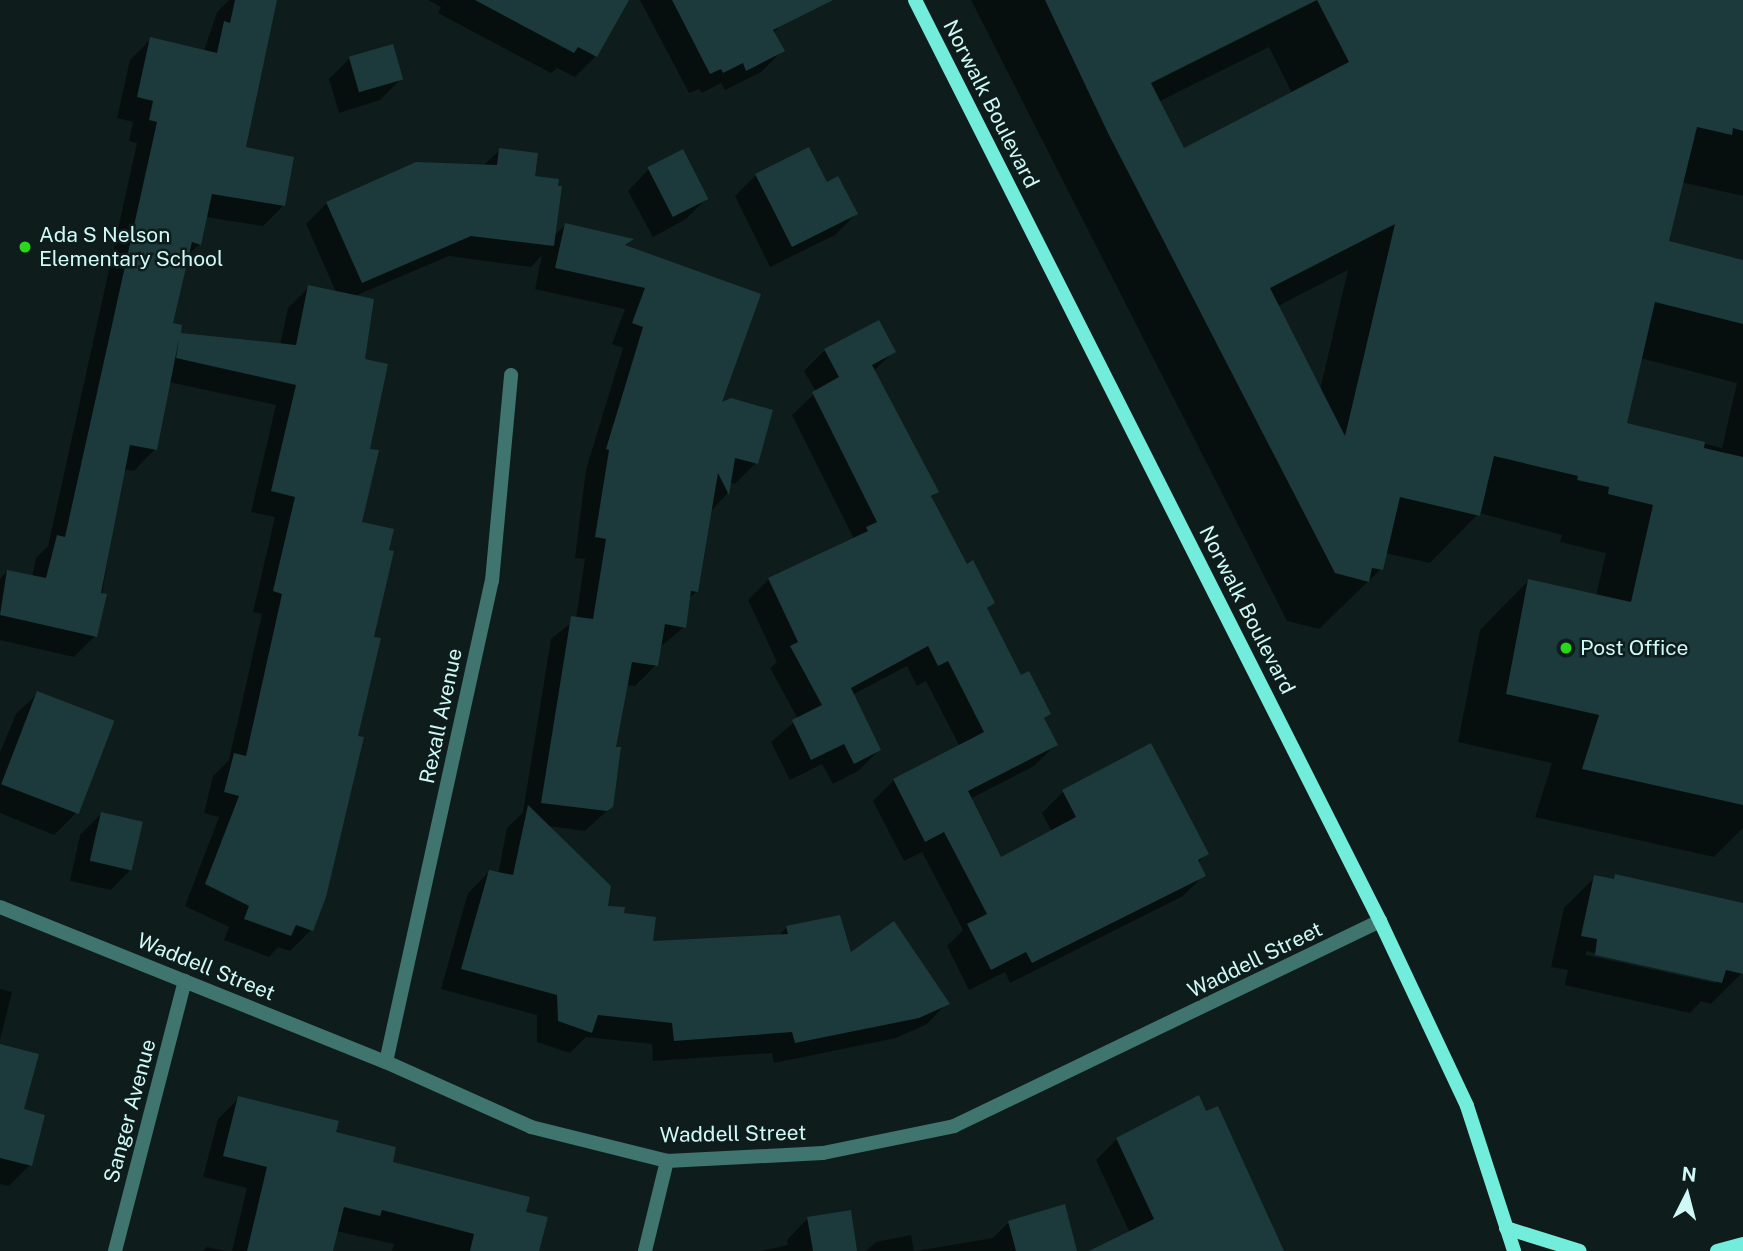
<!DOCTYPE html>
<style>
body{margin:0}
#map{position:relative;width:1743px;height:1251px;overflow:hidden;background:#0e1c1c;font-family:"Public Sans",sans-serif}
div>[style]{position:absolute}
.shadow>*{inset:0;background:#0007}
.building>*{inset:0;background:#1c3a3b;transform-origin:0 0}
.street>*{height:14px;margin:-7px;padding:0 7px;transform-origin:7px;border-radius:7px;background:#3f756e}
.secondary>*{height:14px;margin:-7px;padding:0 7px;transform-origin:7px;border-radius:7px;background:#72eddb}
.dots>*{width:19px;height:19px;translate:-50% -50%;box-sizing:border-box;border:4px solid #0e1c1c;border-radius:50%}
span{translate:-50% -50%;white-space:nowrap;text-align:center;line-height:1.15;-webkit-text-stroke:5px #0e1c1c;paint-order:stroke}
.street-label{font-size:21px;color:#cff9f6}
.poi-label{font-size:21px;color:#cff9f6}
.left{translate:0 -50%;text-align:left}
.north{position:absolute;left:1652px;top:1160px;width:70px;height:70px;-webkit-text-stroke:5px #0e1c1c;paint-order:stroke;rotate:6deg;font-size:19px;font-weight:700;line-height:28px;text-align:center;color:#cff9f6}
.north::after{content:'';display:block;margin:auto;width:24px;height:32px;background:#cff9f6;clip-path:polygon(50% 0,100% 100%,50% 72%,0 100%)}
</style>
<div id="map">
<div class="shadow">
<i style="clip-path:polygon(229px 0,275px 0,244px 148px,284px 205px,263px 226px,206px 217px,200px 244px,186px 257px,171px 325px,178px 335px,280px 345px,288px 308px,309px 287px,336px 292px,306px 224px,327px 203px,483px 166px,500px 150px,533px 177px,553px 237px,565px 225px,631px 240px,625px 246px,756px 463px,735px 484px,729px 482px,727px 494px,710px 512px,697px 591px,688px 599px,684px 627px,659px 648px,656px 665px,635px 686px,626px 685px,614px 748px,611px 807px,585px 831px,548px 826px,606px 907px,651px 943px,778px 936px,787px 927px,947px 1003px,927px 1024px,896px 1038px,774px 1063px,772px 1053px,653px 1061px,652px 1044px,586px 1037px,570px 1053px,537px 1042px,537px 1015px,441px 989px,468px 893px,489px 872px,498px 874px,507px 828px,523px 812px,551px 639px,576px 619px,585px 559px,575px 558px,586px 470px,623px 348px,612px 344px,625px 309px,535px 289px,542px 255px,531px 267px,449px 256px,355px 296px,368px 450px,311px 930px,290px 951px,278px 947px,269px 957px,224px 940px,229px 927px,185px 906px,219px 817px,204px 813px,213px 776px,229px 760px,262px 614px,253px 612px,275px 517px,251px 512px,276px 405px,169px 382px,155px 449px,134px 471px,123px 469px,95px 636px,74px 657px,0 640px,0 579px,7px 571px,32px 577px,36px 558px,48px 546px,137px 143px,129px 141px,133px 122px,117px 118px,130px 60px,151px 39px,204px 51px,217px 12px)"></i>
<i style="clip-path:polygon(428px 0,627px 0,596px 56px,575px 77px,557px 68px,551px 73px,438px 13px,441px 7px)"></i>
<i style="clip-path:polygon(640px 0,770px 0,782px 24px,773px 33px,782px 51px,761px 72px,725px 90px,721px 83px,702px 93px,699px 89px,689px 93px)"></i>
<i style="clip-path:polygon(evenodd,971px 0,1743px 0,1743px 196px,1681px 182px,1667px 242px,1743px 262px,1743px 828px,1714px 857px,1535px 817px,1552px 763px,1458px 742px,1480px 630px,1528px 581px,1596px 596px,1606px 553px,1560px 542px,1562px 535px,1479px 513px,1430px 563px,1385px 553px,1381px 569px,1319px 629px,1287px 621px,971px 0,1269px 47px,1292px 93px,1183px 150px,1158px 102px,1269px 47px,971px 0,1348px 270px,1320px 390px,1278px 306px,1348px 270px,971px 0,1640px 358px,1737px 383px,1722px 448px,1625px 424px,1640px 358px)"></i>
<i style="clip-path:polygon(350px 58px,401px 79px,380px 100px,339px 113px,329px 79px)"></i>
<i style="clip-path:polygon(649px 169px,707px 198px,686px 219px,653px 237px,628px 191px)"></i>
<i style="clip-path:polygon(756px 175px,826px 184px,856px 214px,835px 235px,770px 267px,735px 196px)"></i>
<i style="clip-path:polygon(825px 350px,894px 351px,873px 372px,937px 492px,930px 499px,966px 566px,993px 603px,986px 610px,1021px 677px,1049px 714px,1043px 720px,1056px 744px,1034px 766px,970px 799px,1000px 859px,1052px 832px,1042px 813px,1063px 792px,1150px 746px,1207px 854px,1197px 863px,1204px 875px,1183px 896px,1010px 983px,1005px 972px,969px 990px,947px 946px,963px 930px,922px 852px,904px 861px,873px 801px,894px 780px,960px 747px,926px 681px,917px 686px,907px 666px,852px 695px,879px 750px,858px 771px,833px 784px,822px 764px,790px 780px,771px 742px,798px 719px,770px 668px,777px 662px,748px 600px,769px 579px,854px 539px,792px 415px,816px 392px,804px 371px)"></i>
<i style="clip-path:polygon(38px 693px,75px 814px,54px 835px,0 813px,0 752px,16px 714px)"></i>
<i style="clip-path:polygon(101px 814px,132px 868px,111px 890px,70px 881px,80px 835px)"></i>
<i style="clip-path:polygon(evenodd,1616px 876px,1743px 910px,1742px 973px,1711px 1004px,1701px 1001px,1690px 1013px,1565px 985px,1568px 970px,1551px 967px,1564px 908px,1595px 877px,1611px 881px,1616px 876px,1586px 951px,1718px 980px,1715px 983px,1586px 955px,1586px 951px)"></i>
<i style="clip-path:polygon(0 989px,12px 992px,0 1040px)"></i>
<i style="clip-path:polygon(0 1046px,22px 1111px,30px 1165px,9px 1186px,0 1184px)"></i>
<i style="clip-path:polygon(239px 1098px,334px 1133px,390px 1164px,524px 1213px,537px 1251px,392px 1251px,394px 1244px,336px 1231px,332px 1251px,232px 1251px,247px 1188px,203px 1177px,218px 1119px)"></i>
<i style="clip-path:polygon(1117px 1139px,1282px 1251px,1093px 1251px,1130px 1233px,1096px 1160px)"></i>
<i style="clip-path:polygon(808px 1218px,853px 1251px,761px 1251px,788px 1245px,787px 1240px)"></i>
<i style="clip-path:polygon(1009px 1222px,1075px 1251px,916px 1251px,993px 1238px)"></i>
<i style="clip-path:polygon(911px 1235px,914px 1251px,866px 1251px,876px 1242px)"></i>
<i style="clip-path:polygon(207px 1247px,225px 1251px,203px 1251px)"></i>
</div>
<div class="building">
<i style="clip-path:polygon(235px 0,277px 0,246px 147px,294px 157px,285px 206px,212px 194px,201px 245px,192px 242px,173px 323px,182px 325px,181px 333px,296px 345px,308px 285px,374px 299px,365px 359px,388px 364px,370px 449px,379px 450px,362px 522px,394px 529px,389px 550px,394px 551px,374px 637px,381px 638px,358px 736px,364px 737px,326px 897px,313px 931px,296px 925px,291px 936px,244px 919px,249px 906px,205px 884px,239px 796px,224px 792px,234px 753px,246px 756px,282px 594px,273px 591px,295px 497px,271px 491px,296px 385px,176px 358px,179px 339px,157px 450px,130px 445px,101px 593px,107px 594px,97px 637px,0 615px,7px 570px,46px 578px,57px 535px,65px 537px,157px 122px,149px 120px,153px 101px,137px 97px,150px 37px,217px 53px,224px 21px,230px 23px)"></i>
<i style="clip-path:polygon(475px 0,629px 0,597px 57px,578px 47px,574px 53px)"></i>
<i style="clip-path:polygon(672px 0,833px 0,773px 30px,785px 51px,746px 71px,743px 63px,723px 73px,721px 69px,710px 74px)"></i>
<i style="clip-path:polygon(evenodd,1045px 0,1743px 0,1743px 131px,1733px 128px,1732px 135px,1697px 127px,1669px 241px,1743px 260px,1743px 324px,1655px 302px,1627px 423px,1705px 442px,1704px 448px,1743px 457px,1743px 805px,1582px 769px,1599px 715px,1506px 694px,1528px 579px,1631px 602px,1653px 505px,1608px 494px,1609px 487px,1577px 480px,1578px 476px,1494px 456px,1480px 516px,1400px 497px,1383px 570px,1372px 568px,1369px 582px,1335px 573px,1108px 133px,1045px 0,1317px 0,1349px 62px,1184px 148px,1151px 83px,1317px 0,1045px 0,1395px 224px,1345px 436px,1270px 288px,1395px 224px)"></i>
<i style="left:393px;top:44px;width:37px;height:46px;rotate:74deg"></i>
<i style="clip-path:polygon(809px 147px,827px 182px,838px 176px,858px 214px,792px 247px,755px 174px)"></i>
<i style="clip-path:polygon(499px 148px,538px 153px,535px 176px,559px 179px,558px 186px,562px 186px,554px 246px,471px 236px,362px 283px,326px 202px,416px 162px,497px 165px)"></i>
<i style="left:683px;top:149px;width:56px;height:40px;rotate:63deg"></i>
<i style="clip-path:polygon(565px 223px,634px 239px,625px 245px,761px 294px,722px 402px,731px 398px,773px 410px,758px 464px,735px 458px,729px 495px,718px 473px,698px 592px,691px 591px,686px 628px,665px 624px,658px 666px,632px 662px,616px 747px,621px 747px,613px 807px,607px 811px,541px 803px,571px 616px,593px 619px,606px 539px,595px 537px,609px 450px,606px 449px,643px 327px,632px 323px,645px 288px,555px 268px)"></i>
<i style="clip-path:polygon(879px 320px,896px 352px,872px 365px,939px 492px,931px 496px,967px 564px,973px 560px,995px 603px,987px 608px,1021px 675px,1029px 671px,1051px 714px,1044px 718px,1058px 745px,968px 791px,1001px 857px,1076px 817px,1062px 790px,1151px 743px,1209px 854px,1198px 860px,1206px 876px,1032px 963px,1026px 952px,991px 970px,967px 924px,987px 914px,944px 832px,925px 842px,893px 779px,984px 732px,948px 661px,938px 666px,928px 646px,851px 688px,881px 750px,854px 764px,844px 744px,811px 760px,792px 720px,822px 705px,790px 646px,798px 642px,768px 578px,868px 531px,866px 527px,877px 522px,812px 392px,839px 377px,824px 349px)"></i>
<i style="left:37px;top:691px;width:83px;height:100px;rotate:21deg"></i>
<i style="clip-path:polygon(528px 805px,611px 886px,608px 906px,625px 907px,624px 913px,656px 917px,653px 941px,788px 934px,786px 926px,840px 915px,851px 952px,894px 921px,950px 1004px,919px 1018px,795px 1043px,792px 1032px,674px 1041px,672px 1023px,598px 1015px,592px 1033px,558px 1021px,557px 995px,461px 969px,489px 870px,513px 875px)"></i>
<i style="left:101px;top:812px;width:43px;height:50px;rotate:13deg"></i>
<i style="clip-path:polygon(1615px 874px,1743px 903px,1743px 974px,1726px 970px,1722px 983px,1595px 955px,1597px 939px,1581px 936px,1594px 875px,1614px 879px)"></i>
<i style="clip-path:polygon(0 1044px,39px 1054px,24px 1109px,45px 1115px,32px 1166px,0 1158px)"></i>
<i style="clip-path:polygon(1199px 1095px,1206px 1111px,1218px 1106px,1284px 1251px,1089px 1251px,1154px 1219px,1116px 1138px)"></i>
<i style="clip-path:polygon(238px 1096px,339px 1121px,336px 1132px,396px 1147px,393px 1162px,530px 1197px,526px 1212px,548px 1217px,539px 1251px,470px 1251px,474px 1234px,382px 1210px,380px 1216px,344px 1207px,333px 1251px,247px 1251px,267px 1167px,223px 1156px)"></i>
<i style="clip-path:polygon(1065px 1204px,1077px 1251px,1016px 1251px,1008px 1221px)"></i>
<i style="clip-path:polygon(851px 1210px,857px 1251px,813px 1251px,807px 1217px)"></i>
</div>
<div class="street">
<i style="left:0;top:907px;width:416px;rotate:21.9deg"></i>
<i style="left:386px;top:1062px;width:159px;rotate:24.1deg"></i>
<i style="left:531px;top:1127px;width:140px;rotate:14deg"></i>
<i style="left:667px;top:1161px;width:156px;rotate:-2.9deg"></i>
<i style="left:823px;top:1153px;width:134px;rotate:-11.6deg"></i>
<i style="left:954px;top:1126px;width:473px;rotate:-25.7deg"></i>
<i style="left:386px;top:1062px;width:493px;rotate:-77.6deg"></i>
<i style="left:492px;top:581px;width:207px;rotate:-84.7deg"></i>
<i style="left:115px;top:1251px;width:279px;rotate:-75.5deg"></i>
<i style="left:645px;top:1251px;width:93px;rotate:-76.3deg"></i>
</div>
<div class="secondary">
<i style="left:915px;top:0;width:1032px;rotate:63.21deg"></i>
<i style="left:1380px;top:921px;width:204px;rotate:64.8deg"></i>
<i style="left:1467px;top:1106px;width:152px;rotate:72deg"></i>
<i style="left:1506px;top:1228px;width:77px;rotate:17.3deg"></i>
<i style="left:1717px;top:1251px;width:27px;rotate:-15deg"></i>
</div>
<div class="dots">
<i style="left:25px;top:247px;background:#29d81c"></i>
<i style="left:1566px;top:648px;background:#29d81c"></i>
</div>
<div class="street-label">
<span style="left:991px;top:104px;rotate:63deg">Norwalk Boulevard</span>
<span style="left:1247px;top:610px;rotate:63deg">Norwalk Boulevard</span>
<span style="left:441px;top:716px;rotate:-78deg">Rexall Avenue</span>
<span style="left:1255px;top:960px;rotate:-26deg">Waddell Street</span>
<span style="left:206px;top:967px;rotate:22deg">Waddell Street</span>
<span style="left:130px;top:1111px;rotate:-75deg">Sanger Avenue</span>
<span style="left:733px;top:1134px;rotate:-1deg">Waddell Street</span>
</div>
<div class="poi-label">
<span class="left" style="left:39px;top:247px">Ada S Nelson<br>Elementary School</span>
<span class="left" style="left:1580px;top:648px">Post Office</span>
</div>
<div class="north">N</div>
</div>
